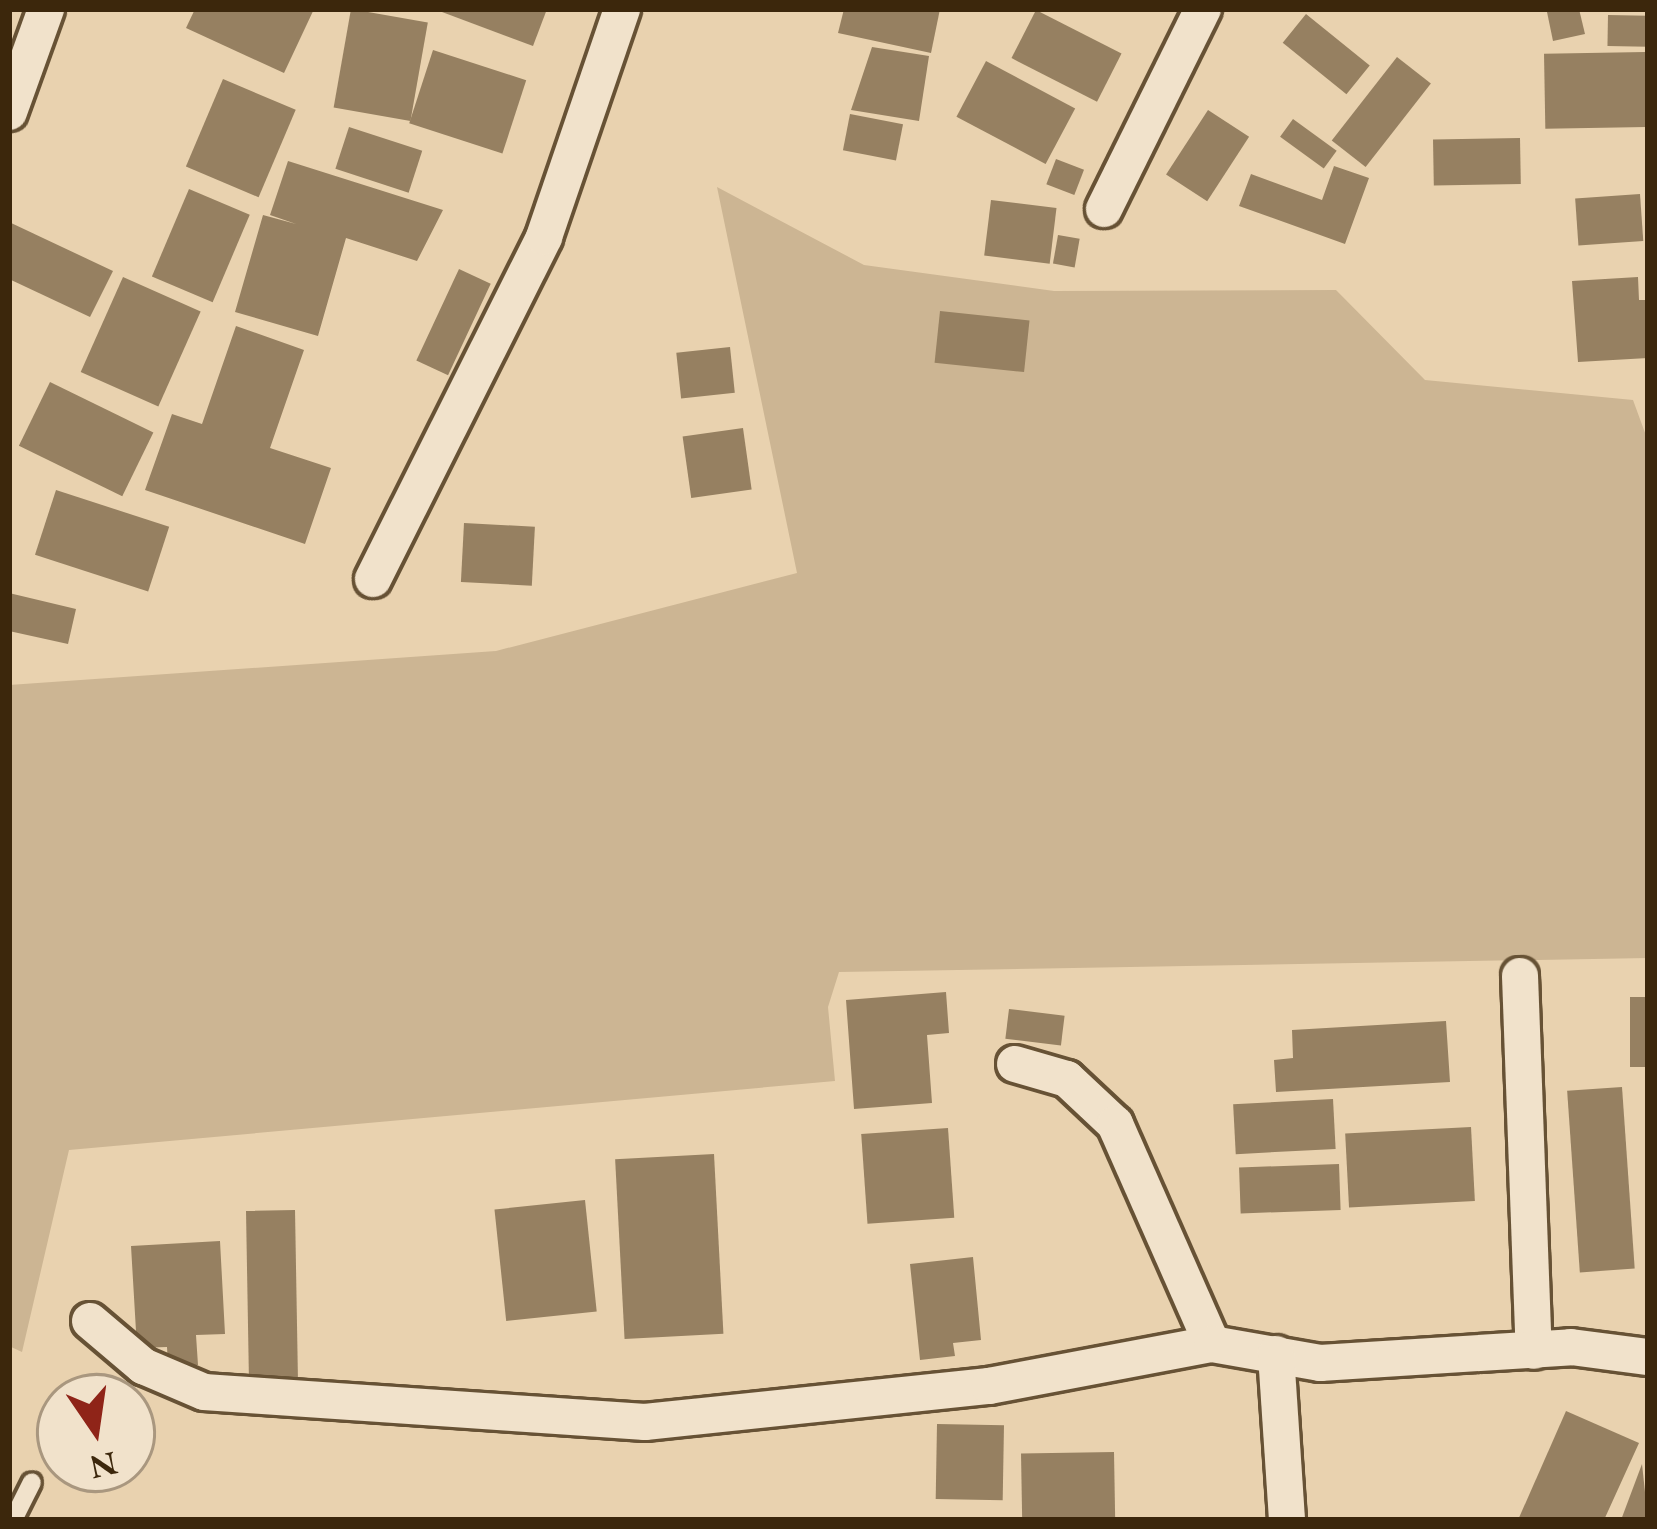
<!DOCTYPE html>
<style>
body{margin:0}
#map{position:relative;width:1657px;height:1529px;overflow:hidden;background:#e9d2af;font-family:"EB Garamond",serif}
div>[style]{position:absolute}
.green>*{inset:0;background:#ccb593}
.building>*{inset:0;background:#968061;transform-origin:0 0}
.roads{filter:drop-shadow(3px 0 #675235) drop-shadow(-3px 0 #675235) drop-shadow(0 3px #675235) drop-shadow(0 -3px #675235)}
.service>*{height:18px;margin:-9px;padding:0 9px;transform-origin:9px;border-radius:9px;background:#f1e2cb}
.minor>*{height:36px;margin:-18px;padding:0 18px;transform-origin:18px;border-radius:18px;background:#f1e2cb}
span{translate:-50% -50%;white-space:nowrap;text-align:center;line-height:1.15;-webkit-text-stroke:10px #f1e2cb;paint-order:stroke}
.frame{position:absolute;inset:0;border:12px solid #3c270c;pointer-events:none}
.north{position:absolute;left:36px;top:1373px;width:120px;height:120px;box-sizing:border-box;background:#f1e2cb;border:3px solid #a9977f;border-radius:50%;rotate:167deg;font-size:33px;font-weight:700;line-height:48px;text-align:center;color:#3c270c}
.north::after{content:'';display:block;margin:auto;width:42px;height:54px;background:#8f2418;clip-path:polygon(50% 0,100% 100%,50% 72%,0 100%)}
</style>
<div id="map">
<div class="green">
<i style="clip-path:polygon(717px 187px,864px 265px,1054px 291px,1336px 290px,1425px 380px,1633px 400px,1648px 441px,1648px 958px,839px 972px,828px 1007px,835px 1081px,69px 1150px,22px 1352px,9px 1346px,9px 685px,496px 651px,797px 573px)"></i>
</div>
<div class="building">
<i style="clip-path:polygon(195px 9px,314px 9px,284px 73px,186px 28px)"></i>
<i style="left:351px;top:9px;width:78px;height:100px;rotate:10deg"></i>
<i style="clip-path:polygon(434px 9px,547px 9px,533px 46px)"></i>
<i style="clip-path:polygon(844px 9px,940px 9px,931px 53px,838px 33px)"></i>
<i style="clip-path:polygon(1579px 9px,1585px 34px,1553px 41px,1547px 12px)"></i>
<i style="left:1036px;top:10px;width:96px;height:54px;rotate:27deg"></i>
<i style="left:1306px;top:14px;width:82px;height:37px;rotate:39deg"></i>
<i style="left:1608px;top:15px;width:40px;height:31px;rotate:1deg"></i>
<i style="clip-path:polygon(872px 47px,929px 56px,919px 121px,851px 110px)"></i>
<i style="left:433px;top:50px;width:98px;height:77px;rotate:18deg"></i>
<i style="left:1645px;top:52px;width:75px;height:101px;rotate:89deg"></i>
<i style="left:1397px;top:57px;width:43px;height:106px;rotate:38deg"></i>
<i style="left:986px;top:61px;width:101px;height:63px;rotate:28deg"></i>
<i style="left:223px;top:79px;width:79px;height:95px;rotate:23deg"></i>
<i style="left:1208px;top:110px;width:49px;height:77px;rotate:33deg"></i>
<i style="left:850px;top:114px;width:54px;height:37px;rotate:11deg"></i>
<i style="left:1293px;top:119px;width:54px;height:22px;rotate:36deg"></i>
<i style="left:349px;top:127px;width:77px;height:44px;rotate:18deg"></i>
<i style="left:1520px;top:138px;width:46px;height:87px;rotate:89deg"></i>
<i style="left:1056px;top:159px;width:30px;height:27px;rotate:21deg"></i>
<i style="clip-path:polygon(288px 161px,443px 210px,417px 261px,346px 238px,318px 336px,235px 312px,263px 215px,296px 224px,270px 215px)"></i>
<i style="clip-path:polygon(1334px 166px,1369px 178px,1345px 244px,1239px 206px,1251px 174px,1322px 200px)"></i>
<i style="left:189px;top:189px;width:66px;height:95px;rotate:23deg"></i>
<i style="left:1640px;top:194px;width:47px;height:65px;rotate:86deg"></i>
<i style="left:991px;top:200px;width:66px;height:56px;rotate:7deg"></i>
<i style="clip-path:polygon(9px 222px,113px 271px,90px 317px,9px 279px)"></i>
<i style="left:1058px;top:235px;width:22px;height:29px;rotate:10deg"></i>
<i style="left:459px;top:269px;width:35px;height:101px;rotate:25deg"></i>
<i style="left:123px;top:277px;width:85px;height:104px;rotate:24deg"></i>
<i style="clip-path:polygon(1638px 277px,1639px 300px,1648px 300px,1648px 358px,1578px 362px,1572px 281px)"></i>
<i style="left:940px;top:311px;width:90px;height:52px;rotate:6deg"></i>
<i style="clip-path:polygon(236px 326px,304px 350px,270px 448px,331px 468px,305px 544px,145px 490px,172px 414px,202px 424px)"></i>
<i style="left:730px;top:347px;width:46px;height:54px;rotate:84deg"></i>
<i style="left:50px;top:382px;width:115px;height:71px;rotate:26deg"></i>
<i style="left:743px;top:428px;width:62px;height:61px;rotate:82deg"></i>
<i style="left:56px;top:490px;width:119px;height:68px;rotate:18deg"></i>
<i style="left:464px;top:523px;width:71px;height:59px;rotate:3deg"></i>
<i style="clip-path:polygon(9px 593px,76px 609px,68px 644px,9px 631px)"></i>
<i style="clip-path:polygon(946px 992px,949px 1033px,927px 1035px,932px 1103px,854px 1109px,846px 1000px)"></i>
<i style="left:1648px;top:997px;width:70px;height:18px;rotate:90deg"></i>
<i style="left:1009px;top:1009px;width:56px;height:30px;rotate:7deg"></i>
<i style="clip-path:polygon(1446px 1021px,1450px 1082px,1276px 1092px,1274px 1060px,1293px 1058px,1292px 1030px)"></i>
<i style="left:1622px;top:1087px;width:182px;height:55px;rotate:86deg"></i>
<i style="left:1333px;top:1099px;width:50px;height:100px;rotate:87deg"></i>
<i style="left:1471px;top:1127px;width:74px;height:126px;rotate:87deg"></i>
<i style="left:948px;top:1128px;width:90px;height:87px;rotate:86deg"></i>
<i style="left:714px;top:1154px;width:180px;height:99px;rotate:87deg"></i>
<i style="left:1339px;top:1164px;width:46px;height:100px;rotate:88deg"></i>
<i style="left:585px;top:1200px;width:112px;height:91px;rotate:84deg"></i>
<i style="left:295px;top:1210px;width:177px;height:49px;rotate:89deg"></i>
<i style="clip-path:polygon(220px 1241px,225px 1334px,196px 1335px,198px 1365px,168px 1366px,167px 1347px,137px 1348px,131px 1246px)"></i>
<i style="clip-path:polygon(973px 1257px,981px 1340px,953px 1343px,955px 1356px,920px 1360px,910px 1264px)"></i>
<i style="clip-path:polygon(1566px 1411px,1639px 1443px,1604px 1520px,1518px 1520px)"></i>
<i style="left:937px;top:1424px;width:67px;height:75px;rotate:1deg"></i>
<i style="left:1114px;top:1452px;width:68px;height:93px;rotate:89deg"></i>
<i style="clip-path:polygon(1642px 1464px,1648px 1520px,1621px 1520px)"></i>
</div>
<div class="roads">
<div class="service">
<i style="left:13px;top:1520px;width:42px;rotate:-63.4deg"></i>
</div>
<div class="minor">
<i style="left:9px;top:112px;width:109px;rotate:-70.2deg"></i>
<i style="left:1104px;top:209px;width:223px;rotate:-63.7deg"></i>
<i style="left:373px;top:579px;width:382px;rotate:-63.4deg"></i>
<i style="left:544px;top:237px;width:241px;rotate:-71.1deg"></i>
<i style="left:1520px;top:976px;width:375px;rotate:87.9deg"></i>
<i style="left:1015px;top:1064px;width:54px;rotate:16.1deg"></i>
<i style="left:1067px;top:1079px;width:66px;rotate:43.2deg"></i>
<i style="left:1115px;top:1124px;width:240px;rotate:66.2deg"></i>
<i style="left:90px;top:1321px;width:70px;rotate:40.3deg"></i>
<i style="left:143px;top:1366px;width:66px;rotate:23.1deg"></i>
<i style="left:204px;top:1392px;width:442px;rotate:3.9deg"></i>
<i style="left:645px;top:1422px;width:346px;rotate:-6deg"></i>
<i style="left:989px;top:1386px;width:227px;rotate:-10.7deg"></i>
<i style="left:1212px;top:1344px;width:110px;rotate:10deg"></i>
<i style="left:1320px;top:1363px;width:252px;rotate:-3.6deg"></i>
<i style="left:1571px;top:1347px;width:78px;rotate:7.4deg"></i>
<i style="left:1276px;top:1354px;width:166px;rotate:86.2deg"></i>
</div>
</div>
<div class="frame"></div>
<div class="north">N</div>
</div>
